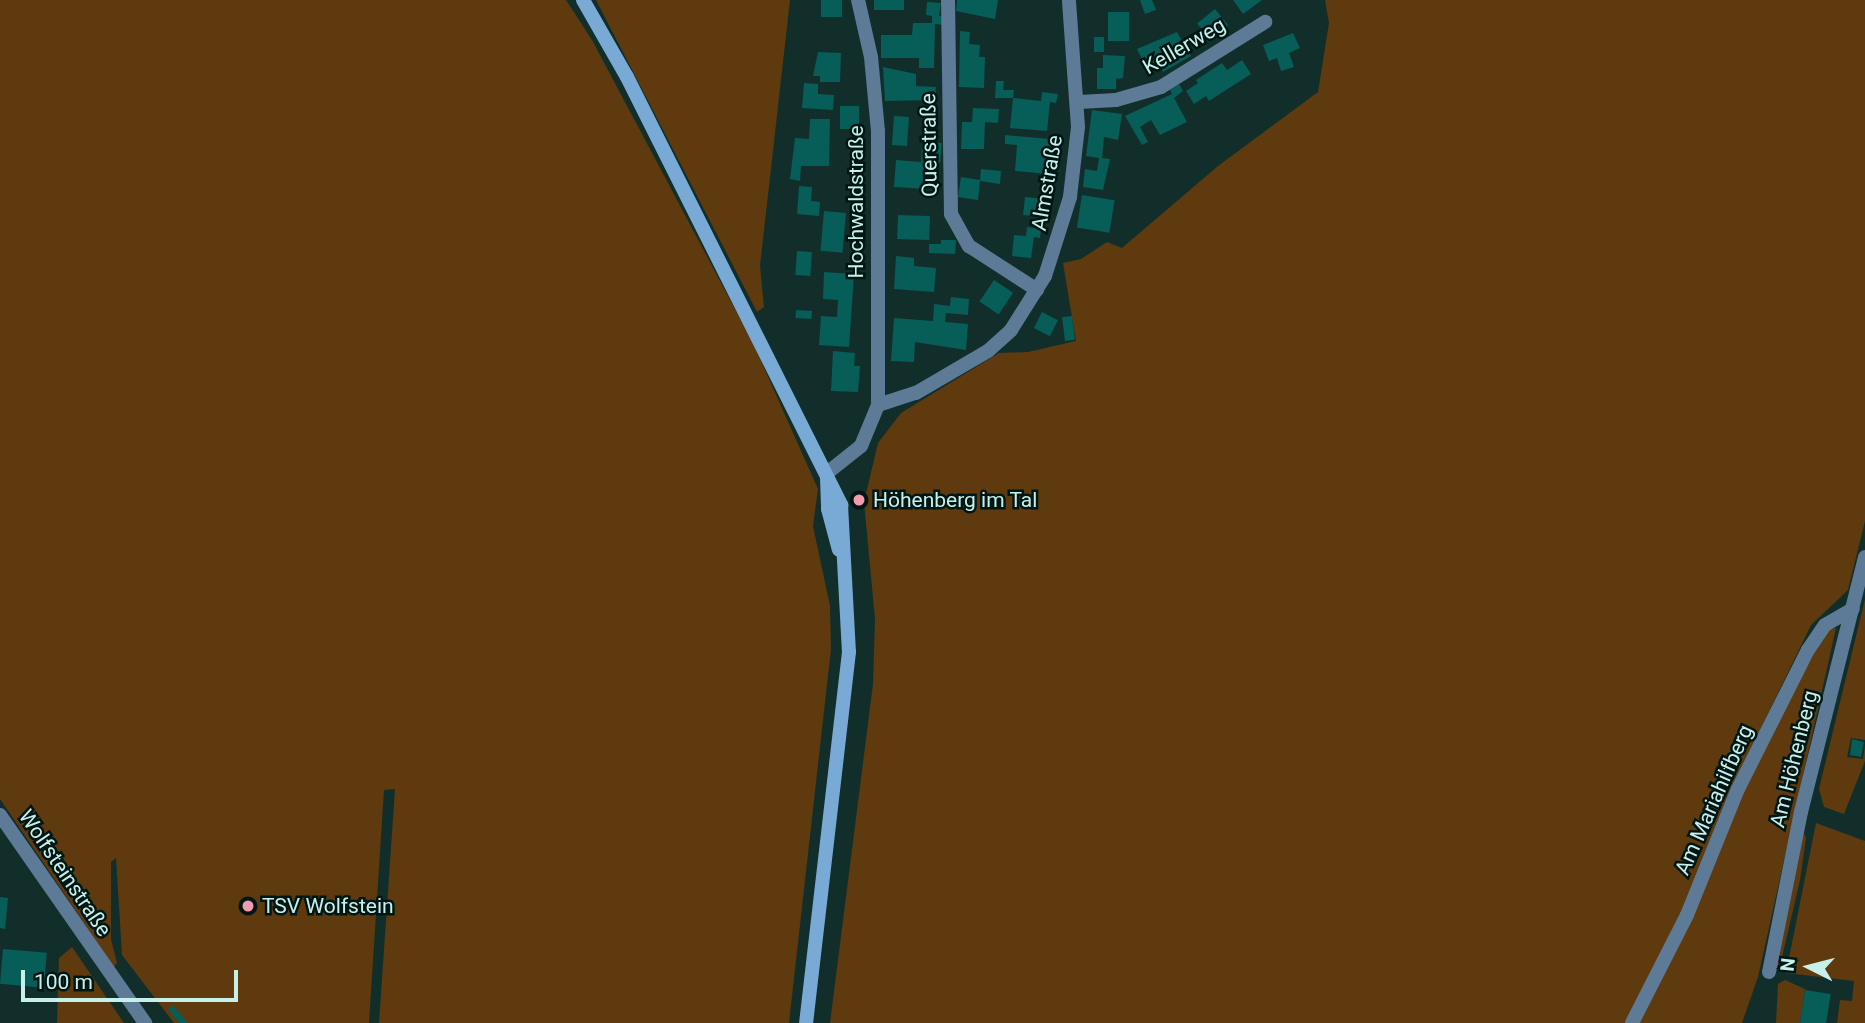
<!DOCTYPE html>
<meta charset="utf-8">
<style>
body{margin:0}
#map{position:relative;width:1865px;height:1023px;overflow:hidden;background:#122e2b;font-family:Roboto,sans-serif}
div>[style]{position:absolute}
.green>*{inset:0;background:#5e3a0e}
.building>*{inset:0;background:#075d57;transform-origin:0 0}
.minor>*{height:14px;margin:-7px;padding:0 7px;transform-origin:7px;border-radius:7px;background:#5d7b97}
.secondary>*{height:14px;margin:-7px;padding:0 7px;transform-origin:7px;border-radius:7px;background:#79aad6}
.dots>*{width:19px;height:19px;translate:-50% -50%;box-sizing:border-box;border:4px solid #001614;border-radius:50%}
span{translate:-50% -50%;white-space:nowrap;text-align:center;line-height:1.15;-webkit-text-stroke:5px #001614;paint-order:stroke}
.street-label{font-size:21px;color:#c7f0ea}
.poi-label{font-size:21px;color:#c7f0ea}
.left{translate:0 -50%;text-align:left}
.north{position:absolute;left:1774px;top:932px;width:70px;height:70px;-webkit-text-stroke:5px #001614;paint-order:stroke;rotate:276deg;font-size:19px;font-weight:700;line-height:28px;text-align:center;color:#c7f0ea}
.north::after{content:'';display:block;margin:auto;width:24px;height:32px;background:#c7f0ea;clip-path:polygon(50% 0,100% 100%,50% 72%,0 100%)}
.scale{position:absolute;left:21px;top:970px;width:217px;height:32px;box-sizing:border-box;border:4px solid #c7f0ea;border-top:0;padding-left:9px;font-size:21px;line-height:24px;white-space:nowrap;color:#c7f0ea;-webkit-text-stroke:5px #001614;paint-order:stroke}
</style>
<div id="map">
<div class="green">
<i style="clip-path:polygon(0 0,566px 0,592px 40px,753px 343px,818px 489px,813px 526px,830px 606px,831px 649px,789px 1023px,379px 1023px,395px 789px,384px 790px,369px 1023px,174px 1023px,122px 955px,116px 858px,111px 862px,111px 939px,117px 963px,114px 967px,0 799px)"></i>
<i style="clip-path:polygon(596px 0,790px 0,760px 266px,764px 307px,757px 312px)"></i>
<i style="clip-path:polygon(1325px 0,1865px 0,1865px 521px,1848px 590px,1811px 625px,1760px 730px,1770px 735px,1822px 639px,1829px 629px,1836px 628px,1758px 977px,1742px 1023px,830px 1023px,873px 684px,875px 619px,864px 502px,878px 443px,901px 413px,999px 353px,1028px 352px,1076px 341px,1063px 263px,1081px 259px,1107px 242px,1122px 248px,1218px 166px,1318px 92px,1329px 23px)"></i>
<i style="clip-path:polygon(1865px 599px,1865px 740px,1851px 738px,1847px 757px,1863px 759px,1865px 745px,1865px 761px,1844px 814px,1824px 807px,1819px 789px)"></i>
<i style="clip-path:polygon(1816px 823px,1865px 841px,1865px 1023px,1837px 1023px,1840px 1000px,1852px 1001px,1854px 981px,1786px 973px)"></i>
<i style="clip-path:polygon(1802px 829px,1806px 838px,1800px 880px,1780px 966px,1775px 965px)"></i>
<i style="clip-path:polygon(72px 947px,124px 1023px,57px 1023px,59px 958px)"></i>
<i style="clip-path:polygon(1785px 980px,1805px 989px,1800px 1023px,1776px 1023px,1778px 984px)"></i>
</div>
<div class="building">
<i style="left:821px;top:0;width:21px;height:17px"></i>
<i style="left:874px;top:0;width:30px;height:10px"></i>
<i style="clip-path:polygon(957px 0,998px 0,995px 19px,956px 11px)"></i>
<i style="clip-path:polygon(1140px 0,1152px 0,1156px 10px,1145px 14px)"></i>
<i style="clip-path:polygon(1233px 0,1262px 0,1243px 14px)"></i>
<i style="clip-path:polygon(927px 2px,941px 3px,939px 16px,946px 17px,945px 25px,935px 24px,934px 68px,919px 68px,919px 58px,881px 58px,881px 35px,912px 35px,913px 23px,932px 23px,932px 16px,926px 15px)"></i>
<i style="left:1215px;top:9px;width:21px;height:23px;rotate:51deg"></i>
<i style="left:1108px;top:12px;width:21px;height:29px"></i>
<i style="clip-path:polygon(960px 31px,970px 32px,969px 44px,980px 45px,979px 57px,985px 57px,984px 88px,959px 87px)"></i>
<i style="clip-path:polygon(1177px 32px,1191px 56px,1163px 72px,1158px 61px,1146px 67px,1137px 49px)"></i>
<i style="clip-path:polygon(1293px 33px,1300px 48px,1289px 53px,1294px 67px,1281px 71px,1277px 58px,1269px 61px,1263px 45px)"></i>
<i style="left:1094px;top:37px;width:10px;height:15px"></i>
<i style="clip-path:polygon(818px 52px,841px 53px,840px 82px,820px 82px,820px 76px,813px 76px)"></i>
<i style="clip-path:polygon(1103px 55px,1125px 56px,1123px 78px,1116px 79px,1116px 89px,1097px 89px,1097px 68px,1103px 68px)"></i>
<i style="clip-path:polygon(1242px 60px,1251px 74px,1209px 101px,1206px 96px,1194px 104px,1186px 91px,1198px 83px,1196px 80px,1222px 63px,1227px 70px)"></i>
<i style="clip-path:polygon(883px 67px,916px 74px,916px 86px,936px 87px,935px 100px,885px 101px)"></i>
<i style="clip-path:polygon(996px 81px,1004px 81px,1003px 90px,1014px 90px,1013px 98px,995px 98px)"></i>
<i style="clip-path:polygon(804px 83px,818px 84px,818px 94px,834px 95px,833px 110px,802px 108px)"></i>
<i style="clip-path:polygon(1179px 84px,1183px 91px,1174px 98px,1187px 122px,1160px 135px,1151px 120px,1140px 127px,1148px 142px,1142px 145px,1125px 116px,1172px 94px,1170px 90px)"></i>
<i style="clip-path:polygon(1042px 92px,1058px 94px,1056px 103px,1050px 102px,1047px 131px,1010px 128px,1013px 98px,1041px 101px)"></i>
<i style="left:840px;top:106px;width:19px;height:23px"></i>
<i style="clip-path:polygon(973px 108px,999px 109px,998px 123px,985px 122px,984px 149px,961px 149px,962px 122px,972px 122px)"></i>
<i style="clip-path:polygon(1092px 110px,1122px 114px,1118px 140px,1104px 137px,1102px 158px,1110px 159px,1103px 190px,1083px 187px,1085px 169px,1097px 171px,1099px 158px,1086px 156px)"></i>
<i style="left:894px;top:116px;width:15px;height:29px;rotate:4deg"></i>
<i style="clip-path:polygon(810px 119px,830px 119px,829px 166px,801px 166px,800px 181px,790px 179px,795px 138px,809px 139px)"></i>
<i style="clip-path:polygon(1005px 135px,1050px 139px,1047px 174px,1015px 171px,1017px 145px,1005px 144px)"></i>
<i style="clip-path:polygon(922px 142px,942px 143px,940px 163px,929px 162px,927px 189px,894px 187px,896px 160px,921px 162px)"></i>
<i style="clip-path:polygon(981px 169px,1001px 171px,1000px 184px,980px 181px,978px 200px,958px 197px,961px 177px,980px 180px)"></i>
<i style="clip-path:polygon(799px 186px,812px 187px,811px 201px,820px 202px,819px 216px,797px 214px)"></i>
<i style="left:1082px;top:195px;width:33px;height:33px;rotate:9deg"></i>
<i style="left:1025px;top:197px;width:19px;height:18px;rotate:6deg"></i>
<i style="left:824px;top:211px;width:22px;height:40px;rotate:5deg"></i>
<i style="left:898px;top:215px;width:32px;height:24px;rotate:2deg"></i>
<i style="clip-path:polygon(1027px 227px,1041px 229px,1040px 238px,1034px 237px,1031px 258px,1012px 256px,1014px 235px,1026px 236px)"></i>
<i style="clip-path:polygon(941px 240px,956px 240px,955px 254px,929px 253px,929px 244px,941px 244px)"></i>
<i style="left:797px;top:251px;width:15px;height:24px;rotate:4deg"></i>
<i style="clip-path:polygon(896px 256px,914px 258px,914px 266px,936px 268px,934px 292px,894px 289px)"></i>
<i style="clip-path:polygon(824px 272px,854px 274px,849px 347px,819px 345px,821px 316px,837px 317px,838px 300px,823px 299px)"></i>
<i style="left:994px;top:280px;width:23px;height:26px;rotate:34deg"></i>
<i style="clip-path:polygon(951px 297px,969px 299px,968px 315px,946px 313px,945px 322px,968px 324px,966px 350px,915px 342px,914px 362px,891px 361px,894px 318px,933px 321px,934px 304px,950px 306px)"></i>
<i style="left:796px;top:310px;width:16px;height:8px;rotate:4deg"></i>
<i style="left:1042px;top:312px;width:18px;height:18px;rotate:27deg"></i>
<i style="left:1072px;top:316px;width:24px;height:10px;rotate:83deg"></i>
<i style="clip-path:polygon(833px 351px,855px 353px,854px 366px,860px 366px,858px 392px,831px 391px)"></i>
<i style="clip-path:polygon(1852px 739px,1864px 742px,1861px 757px,1850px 755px)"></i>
<i style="clip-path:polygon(0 897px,8px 898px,5px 929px,0 928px)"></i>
<i style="left:3px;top:949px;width:44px;height:35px;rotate:5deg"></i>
<i style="left:1805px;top:990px;width:26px;height:33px;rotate:9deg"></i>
<i style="clip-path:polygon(173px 1005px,188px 1023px,179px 1023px,168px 1009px)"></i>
</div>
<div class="minor">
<i style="left:948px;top:0;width:214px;rotate:89.2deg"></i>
<i style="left:951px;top:214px;width:37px;rotate:61deg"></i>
<i style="left:969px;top:246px;width:81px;rotate:32.9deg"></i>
<i style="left:1079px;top:102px;width:37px;rotate:-3deg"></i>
<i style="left:1116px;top:100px;width:47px;rotate:-16.1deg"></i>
<i style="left:1161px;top:87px;width:123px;rotate:-32deg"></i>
<i style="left:878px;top:405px;width:40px;rotate:-18deg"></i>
<i style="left:916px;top:393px;width:83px;rotate:-30.3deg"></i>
<i style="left:988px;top:351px;width:31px;rotate:-42deg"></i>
<i style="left:1011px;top:330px;width:64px;rotate:-57.8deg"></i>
<i style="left:1045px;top:276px;width:83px;rotate:-72.4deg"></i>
<i style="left:1070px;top:197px;width:70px;rotate:-83.5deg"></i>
<i style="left:1078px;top:127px;width:127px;rotate:-94.1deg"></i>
<i style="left:827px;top:473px;width:43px;rotate:-38.5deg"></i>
<i style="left:861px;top:446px;width:44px;rotate:-67.5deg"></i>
<i style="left:878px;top:405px;width:274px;rotate:-90deg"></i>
<i style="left:878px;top:131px;width:74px;rotate:-95.4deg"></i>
<i style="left:871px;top:57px;width:58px;rotate:-102.8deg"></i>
<i style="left:0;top:815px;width:254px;rotate:55.1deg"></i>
<i style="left:1769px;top:972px;width:163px;rotate:-78.7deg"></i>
<i style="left:1801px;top:812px;width:263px;rotate:-75.9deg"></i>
<i style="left:1632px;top:1023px;width:121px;rotate:-63deg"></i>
<i style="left:1687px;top:915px;width:136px;rotate:-68deg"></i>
<i style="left:1738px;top:789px;width:156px;rotate:-63.3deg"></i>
<i style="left:1808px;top:650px;width:30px;rotate:-56deg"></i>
<i style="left:1825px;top:625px;width:32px;rotate:-30deg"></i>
</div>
<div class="secondary">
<i style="left:583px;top:0;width:89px;rotate:60.3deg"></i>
<i style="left:627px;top:77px;width:479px;rotate:63.4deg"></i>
<i style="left:841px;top:505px;width:147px;rotate:86.9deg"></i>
<i style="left:849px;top:652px;width:373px;rotate:96.6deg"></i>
<i style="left:827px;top:477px;width:32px;rotate:88deg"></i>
<i style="left:828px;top:509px;width:42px;rotate:75deg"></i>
</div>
<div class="dots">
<i style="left:859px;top:500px;background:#f39aac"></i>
<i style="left:248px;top:906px;background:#f39aac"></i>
</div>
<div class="street-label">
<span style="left:1184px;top:46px;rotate:-30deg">Kellerweg</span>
<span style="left:929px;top:145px;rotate:-91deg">Querstraße</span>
<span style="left:1047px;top:183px;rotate:-80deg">Almstraße</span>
<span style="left:856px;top:202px;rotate:-90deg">Hochwaldstraße</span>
<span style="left:1794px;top:759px;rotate:-76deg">Am Höhenberg</span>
<span style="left:1714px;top:800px;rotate:-66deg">Am Mariahilfberg</span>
<span style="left:65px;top:873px;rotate:56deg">Wolfsteinstraße</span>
</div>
<div class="poi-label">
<span class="left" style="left:873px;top:500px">Höhenberg im Tal</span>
<span class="left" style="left:262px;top:906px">TSV Wolfstein</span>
</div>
<div class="north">N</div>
<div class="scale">100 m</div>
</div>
